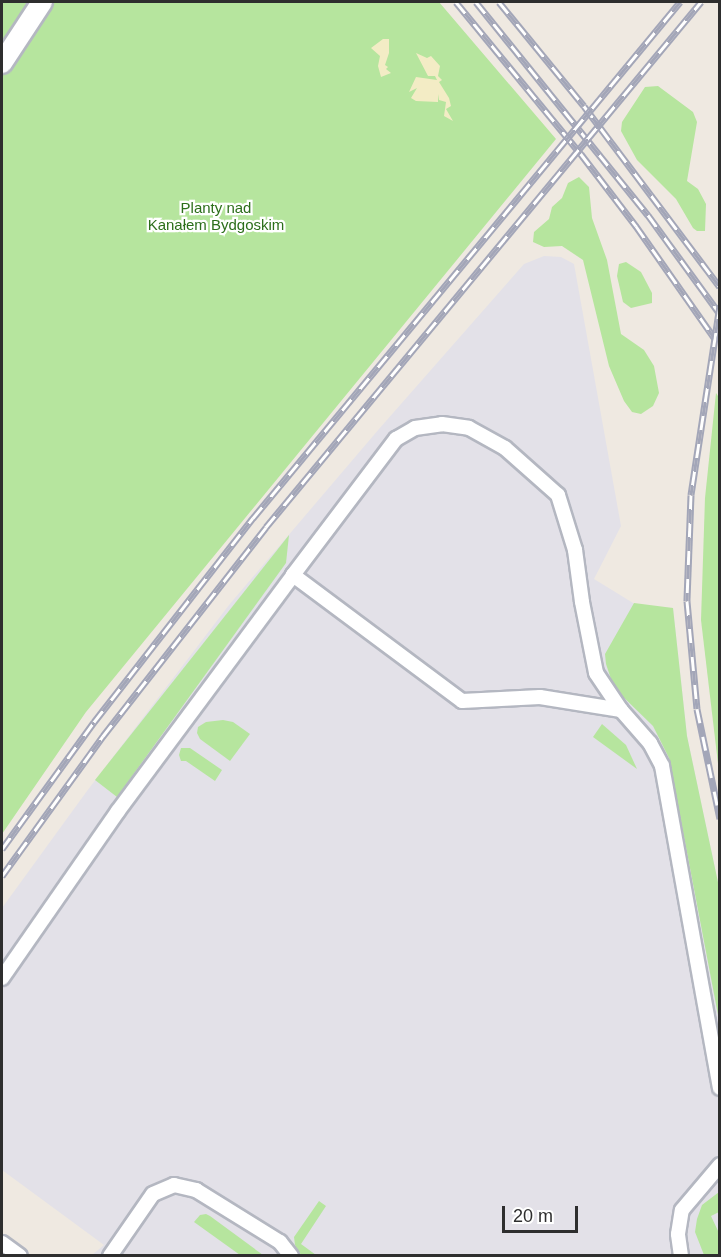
<!DOCTYPE html>
<meta charset="utf-8">
<style>
body{margin:0}
#map{position:relative;width:721px;height:1257px;overflow:hidden;background:#efe9e1;font-family:Arial,sans-serif}
div>[style]{position:absolute}
.industrial>*{inset:0;background:#e3e1e8}
.green>*{inset:0;background:#b6e59e}
.sand>*{inset:0;background:#f3ecc5}
.roads{filter:drop-shadow(2px 0 #b4b7c1) drop-shadow(-2px 0 #b4b7c1) drop-shadow(0 2px #b4b7c1) drop-shadow(0 -2px #b4b7c1)}
.service>*{height:14px;margin:-7px;padding:0 7px;transform-origin:7px;border-radius:7px;background:#fff}
.pedestrian>*{height:20px;margin:-10px;padding:0 10px;transform-origin:10px;border-radius:10px;background:#fff}
.rail>*{height:7px;margin-top:-3.5px;transform-origin:0;background:repeating-linear-gradient(90deg,#fff 0 14px,#a3a6b8 0 28px);box-sizing:border-box;border-block:2px solid #a3a6b8}
span{translate:-50% -50%;white-space:nowrap;text-align:center;line-height:1.15;-webkit-text-stroke:4.5px #fff;paint-order:stroke}
.park-label{font-size:15px;color:#2c6e1b}
.frame{position:absolute;inset:0;border:3px solid #2e2e2e;pointer-events:none}
.scale{position:absolute;left:502px;top:1206px;width:76px;height:27px;box-sizing:border-box;border:3px solid #2e2e2e;border-top:0;padding-left:8px;font-size:18px;line-height:21px;white-space:nowrap;color:#2e2e2e;-webkit-text-stroke:4px #fff;paint-order:stroke}
</style>
<div id="map">
<div class="industrial">
<i style="clip-path:polygon(544px 256px,561px 257px,574px 264px,621px 526px,594px 579px,638px 606px,673px 608px,687px 736px,719px 887px,719px 1255px,92px 1255px,104px 1245px,2px 1170px,2px 908px,87px 791px,229px 605px,379px 429px,524px 264px)"></i>
</div>
<div class="green">
<i style="clip-path:polygon(2px 2px,439px 2px,556px 139px,86px 712px,2px 834px)"></i>
<i style="clip-path:polygon(658px 86px,693px 112px,697px 122px,687px 181px,698px 189px,706px 204px,705px 231px,697px 231px,693px 228px,676px 199px,637px 160px,621px 131px,622px 122px,645px 87px)"></i>
<i style="clip-path:polygon(579px 177px,589px 187px,592px 218px,607px 260px,621px 334px,644px 350px,654px 366px,659px 393px,653px 406px,641px 414px,632px 412px,624px 401px,609px 366px,583px 260px,562px 246px,544px 247px,533px 242px,534px 232px,549px 219px,552px 207px,562px 198px,568px 183px)"></i>
<i style="clip-path:polygon(626px 262px,641px 272px,652px 293px,652px 303px,631px 308px,623px 302px,617px 276px,619px 264px)"></i>
<i style="clip-path:polygon(716px 393px,720px 399px,719px 772px,701px 620px,705px 498px)"></i>
<i style="clip-path:polygon(289px 535px,286px 563px,117px 797px,95px 780px)"></i>
<i style="clip-path:polygon(634px 603px,673px 608px,687px 736px,719px 887px,719px 1020px,669px 758px,653px 726px,614px 688px,606px 664px,605px 654px)"></i>
<i style="clip-path:polygon(223px 720px,233px 722px,250px 734px,230px 761px,200px 739px,197px 733px,198px 727px,206px 722px)"></i>
<i style="clip-path:polygon(602px 724px,626px 745px,637px 769px,593px 737px)"></i>
<i style="clip-path:polygon(181px 748px,190px 748px,222px 770px,215px 781px,186px 761px,181px 761px,179px 755px)"></i>
<i style="clip-path:polygon(719px 1192px,719px 1212px,711px 1216px,719px 1233px,719px 1255px,704px 1255px,695px 1232px,697px 1219px,702px 1205px)"></i>
<i style="clip-path:polygon(319px 1201px,326px 1206px,301px 1244px,316px 1255px,301px 1255px,295px 1245px,294px 1237px)"></i>
<i style="clip-path:polygon(206px 1214px,210px 1216px,263px 1255px,240px 1255px,194px 1222px,200px 1215px)"></i>
</div>
<div class="sand">
<i style="clip-path:polygon(383px 39px,389px 39px,389px 53px,385px 65px,388px 67px,386px 69px,391px 73px,381px 77px,378px 66px,380px 56px,371px 48px)"></i>
<i style="clip-path:polygon(416px 53px,427px 58px,431px 56px,440px 66px,438px 76px,442px 80px,439px 82px,449px 98px,451px 106px,446px 109px,453px 121px,444px 116px,446px 102px,439px 100px,438px 94px,438px 102px,416px 101px,411px 98px,417px 88px,409px 92px,416px 77px,437px 80px,435px 76px,428px 76px)"></i>
</div>
<div class="roads">
<div class="service">
<i style="left:621px;top:710px;width:82px;rotate:-170.9deg"></i>
<i style="left:540px;top:697px;width:78px;rotate:177.1deg"></i>
<i style="left:462px;top:701px;width:211px;rotate:-143.3deg"></i>
<i style="left:293px;top:575px;width:171px;rotate:-52.9deg"></i>
<i style="left:396px;top:439px;width:22px;rotate:-30deg"></i>
<i style="left:415px;top:428px;width:27px;rotate:-8deg"></i>
<i style="left:442px;top:424px;width:27px;rotate:8deg"></i>
<i style="left:469px;top:428px;width:41px;rotate:29.1deg"></i>
<i style="left:505px;top:448px;width:71px;rotate:41.6deg"></i>
<i style="left:558px;top:495px;width:58px;rotate:72.8deg"></i>
<i style="left:575px;top:550px;width:52px;rotate:82.3deg"></i>
<i style="left:582px;top:602px;width:72px;rotate:78.8deg"></i>
<i style="left:596px;top:673px;width:45px;rotate:56deg"></i>
<i style="left:621px;top:710px;width:44px;rotate:48.7deg"></i>
<i style="left:650px;top:743px;width:26px;rotate:62deg"></i>
<i style="left:662px;top:766px;width:327px;rotate:79.8deg"></i>
<i style="left:2px;top:978px;width:203px;rotate:-55.2deg"></i>
<i style="left:118px;top:811px;width:294px;rotate:-53.4deg"></i>
<i style="left:2px;top:1243px;width:22px;rotate:36deg"></i>
<i style="left:110px;top:1256px;width:75px;rotate:-55.3deg"></i>
<i style="left:153px;top:1194px;width:23px;rotate:-23deg"></i>
<i style="left:174px;top:1185px;width:23px;rotate:13deg"></i>
<i style="left:196px;top:1190px;width:99px;rotate:31.8deg"></i>
<i style="left:280px;top:1242px;width:18px;rotate:52deg"></i>
<i style="left:681px;top:1256px;width:22px;rotate:-98deg"></i>
<i style="left:678px;top:1234px;width:24px;rotate:-81deg"></i>
<i style="left:682px;top:1210px;width:59px;rotate:-49.8deg"></i>
</div>
<div class="pedestrian">
<i style="left:2px;top:63px;width:73px;rotate:-56.7deg"></i>
</div>
</div>
<div class="rail">
<i style="left:456px;top:2px;width:197px;rotate:50.6deg"></i>
<i style="left:581px;top:154px;width:91px;rotate:52.6deg"></i>
<i style="left:636px;top:226px;width:138px;rotate:55deg"></i>
<i style="left:476px;top:2px;width:274px;rotate:51.1deg"></i>
<i style="left:648px;top:215px;width:122px;rotate:54deg"></i>
<i style="left:499px;top:2px;width:134px;rotate:50.7deg"></i>
<i style="left:584px;top:106px;width:226px;rotate:53.1deg"></i>
<i style="left:720px;top:305px;width:192px;rotate:98.7deg"></i>
<i style="left:691px;top:495px;width:106px;rotate:92.2deg"></i>
<i style="left:687px;top:601px;width:108px;rotate:84.7deg"></i>
<i style="left:697px;top:709px;width:112px;rotate:78.2deg"></i>
<i style="left:2px;top:849px;width:157px;rotate:-54.1deg"></i>
<i style="left:94px;top:722px;width:259px;rotate:-52.1deg"></i>
<i style="left:253px;top:518px;width:670px;rotate:-50.39deg"></i>
<i style="left:2px;top:876px;width:173px;rotate:-54.2deg"></i>
<i style="left:103px;top:736px;width:265px;rotate:-52deg"></i>
<i style="left:266px;top:527px;width:682px;rotate:-50.36deg"></i>
</div>
<div class="park-label">
<span style="left:216px;top:216px">Planty nad<br>Kanałem Bydgoskim</span>
</div>
<div class="frame"></div>
<div class="scale">20 m</div>
</div>
